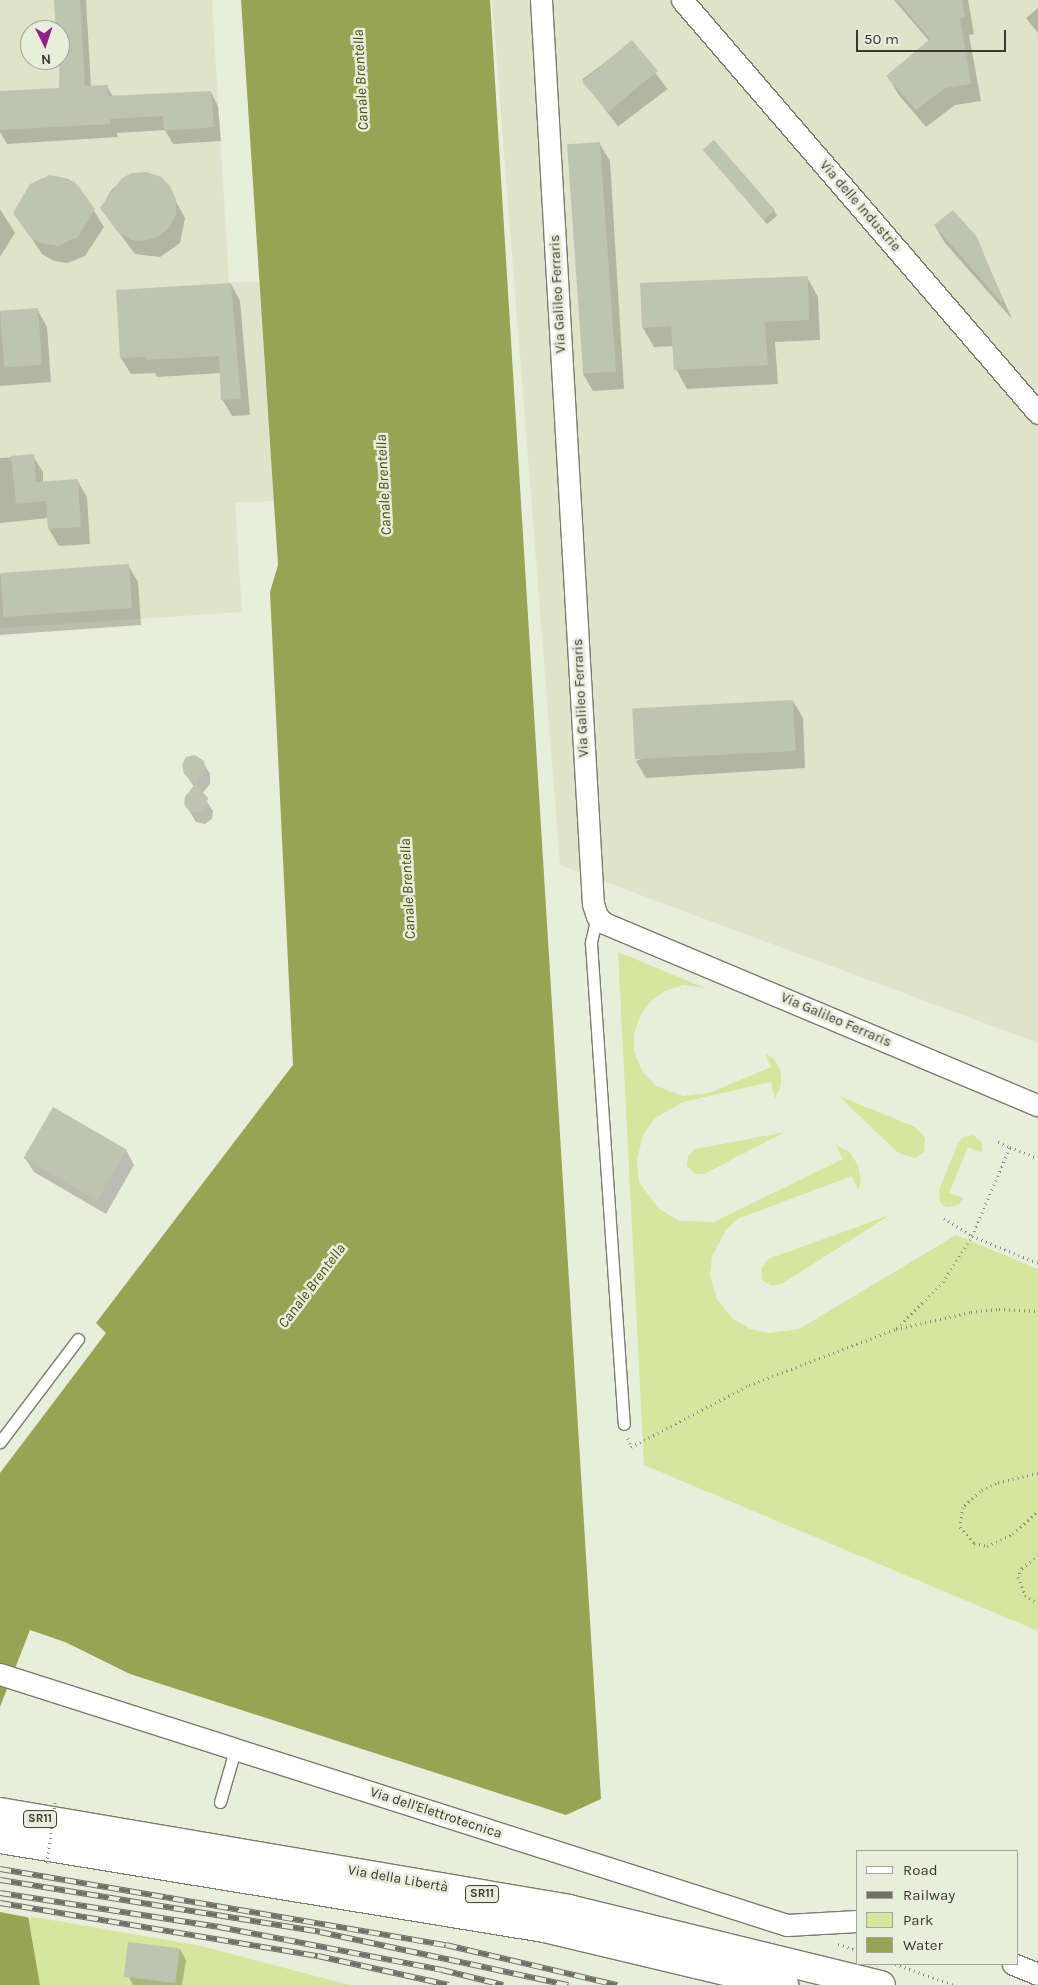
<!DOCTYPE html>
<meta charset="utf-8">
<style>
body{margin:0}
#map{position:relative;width:1038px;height:1985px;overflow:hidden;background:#e9eddb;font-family:Karla,sans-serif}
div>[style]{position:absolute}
.built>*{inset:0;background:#dee3ca}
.green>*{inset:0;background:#d8e59e}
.water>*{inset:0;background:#97a453}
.pier>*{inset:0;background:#e9eddb}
.shadow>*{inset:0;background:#0003;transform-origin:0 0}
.building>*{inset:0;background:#bfc3b2;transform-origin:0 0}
.path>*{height:3px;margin-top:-1.5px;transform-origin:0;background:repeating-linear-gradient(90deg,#888b7f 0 1px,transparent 0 5px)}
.roads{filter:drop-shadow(1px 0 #797d6d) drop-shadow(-1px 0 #797d6d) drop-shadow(0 1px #797d6d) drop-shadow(0 -1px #797d6d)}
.lane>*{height:11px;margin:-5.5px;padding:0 5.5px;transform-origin:5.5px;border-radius:5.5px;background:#fff}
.street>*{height:21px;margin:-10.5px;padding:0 10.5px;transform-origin:10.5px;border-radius:10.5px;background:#fff}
.highway>*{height:28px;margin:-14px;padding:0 14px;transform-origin:14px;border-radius:14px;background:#fff}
.rail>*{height:5.5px;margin-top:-2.75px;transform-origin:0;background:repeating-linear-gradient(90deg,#e9eddb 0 11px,#6f7167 0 22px);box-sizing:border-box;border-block:1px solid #6f7167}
.path-bridge>*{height:3px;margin-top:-1.5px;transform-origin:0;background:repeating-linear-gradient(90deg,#888b7f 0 1px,transparent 0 5px)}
span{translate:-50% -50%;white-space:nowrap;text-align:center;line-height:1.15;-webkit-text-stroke:5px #e9eddb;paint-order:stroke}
.shield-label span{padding:1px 4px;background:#e9eddb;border:1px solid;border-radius:4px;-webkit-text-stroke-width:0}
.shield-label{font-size:12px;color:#373932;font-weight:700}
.street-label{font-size:14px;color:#373932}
.water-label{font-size:15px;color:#464e11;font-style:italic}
.legend{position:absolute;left:856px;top:1850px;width:162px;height:115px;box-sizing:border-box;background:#e9eddb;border:1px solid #a2a597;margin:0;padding:6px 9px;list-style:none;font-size:15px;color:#373932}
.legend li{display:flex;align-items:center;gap:10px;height:25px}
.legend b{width:25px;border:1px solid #a2a597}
.north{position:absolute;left:20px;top:20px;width:50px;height:50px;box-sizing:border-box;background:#e9eddb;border:1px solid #a2a597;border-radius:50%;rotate:176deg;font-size:14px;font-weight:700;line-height:20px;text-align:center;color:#373932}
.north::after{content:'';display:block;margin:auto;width:18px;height:22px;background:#8d2387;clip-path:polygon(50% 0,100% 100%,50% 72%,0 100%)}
.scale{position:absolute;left:856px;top:30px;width:150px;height:22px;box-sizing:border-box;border:2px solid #373932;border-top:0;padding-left:6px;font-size:15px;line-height:18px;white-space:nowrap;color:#373932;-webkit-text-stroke:4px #e9eddb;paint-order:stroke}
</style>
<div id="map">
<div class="built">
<i style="clip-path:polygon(evenodd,0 0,212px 0,229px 282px,259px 282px,274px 501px,235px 503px,242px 612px,0 628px,0 0,30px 30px,60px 30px,60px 60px,30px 60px,30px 30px)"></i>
<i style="clip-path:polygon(492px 0,1038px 0,1038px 1043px,560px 865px)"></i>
</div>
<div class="green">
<i style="clip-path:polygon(618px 952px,705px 988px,684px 985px,665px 991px,651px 1001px,640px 1016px,634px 1034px,634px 1052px,643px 1072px,656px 1086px,683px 1096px,709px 1093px,771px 1067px,765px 1053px,775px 1060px,781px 1072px,781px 1085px,775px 1099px,771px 1082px,683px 1102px,654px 1119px,643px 1135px,637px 1160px,639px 1182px,658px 1208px,679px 1221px,714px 1222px,843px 1159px,836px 1145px,849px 1152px,858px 1165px,861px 1182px,858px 1190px,852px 1176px,739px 1218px,726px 1230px,712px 1256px,710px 1275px,717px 1299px,732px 1318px,750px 1329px,769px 1333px,799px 1329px,956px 1235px,1038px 1269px,1038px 1631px,644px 1465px)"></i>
<i style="clip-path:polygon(839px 1096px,915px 1127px,925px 1138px,924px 1152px,915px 1158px,898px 1153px)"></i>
<i style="clip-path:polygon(785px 1132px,704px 1174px,695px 1174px,687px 1166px,688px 1155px,696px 1149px)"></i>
<i style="clip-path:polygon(973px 1135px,982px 1142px,982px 1153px,968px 1147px,949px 1193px,963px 1198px,959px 1205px,946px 1207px,940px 1202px,939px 1190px,958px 1143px,963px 1137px)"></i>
<i style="clip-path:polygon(890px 1215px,783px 1283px,772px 1286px,762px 1280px,761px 1269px,768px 1259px)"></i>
<i style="clip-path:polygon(28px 1916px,197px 1945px,350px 1985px,40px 1985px)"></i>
</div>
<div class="water">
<i style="clip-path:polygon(241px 0,490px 0,601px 1799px,566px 1815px,130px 1674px,65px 1642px,30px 1630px,0 1707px,0 1473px,106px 1333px,96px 1323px,293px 1065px,270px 592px,278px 565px)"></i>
<i style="clip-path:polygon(0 1840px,28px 1916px,40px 1985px,0 1985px)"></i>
</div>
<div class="pier">
<i style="clip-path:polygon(0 1838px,12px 1848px,21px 1865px,31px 1918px,0 1912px)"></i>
</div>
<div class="shadow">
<i style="clip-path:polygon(56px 0,86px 0,91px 87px,107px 86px,113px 97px,211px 92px,218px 106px,221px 141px,173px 144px,165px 130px,117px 133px,118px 137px,7px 144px,0 132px,0 92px,61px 89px,60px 30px,57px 30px)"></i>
<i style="clip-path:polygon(894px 0,968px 0,974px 34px,969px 35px,981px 101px,955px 105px,926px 127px,898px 94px,888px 76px,929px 41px)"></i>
<i style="clip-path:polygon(1038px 8px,1038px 33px,1026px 18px)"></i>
<i style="left:632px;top:42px;width:59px;height:62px;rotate:53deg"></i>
<i style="clip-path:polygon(600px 144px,610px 161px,624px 389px,593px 391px,583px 374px)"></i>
<i style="clip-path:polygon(705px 151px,774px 210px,777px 216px,767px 224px)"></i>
<i style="clip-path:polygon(133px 174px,175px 200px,185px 218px,180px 243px,160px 257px,135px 254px,101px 208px,112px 189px)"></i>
<i style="clip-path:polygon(54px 176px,68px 179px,80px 188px,104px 227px,85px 256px,68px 263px,54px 261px,42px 254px,16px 215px,23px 197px,40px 179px)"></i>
<i style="clip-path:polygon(0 209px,15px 233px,0 257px)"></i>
<i style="clip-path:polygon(935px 226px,976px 238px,1012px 319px,945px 243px)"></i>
<i style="clip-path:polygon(807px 277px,818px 297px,820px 340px,775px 342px,778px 384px,687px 389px,676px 369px,674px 346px,654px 347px,643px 328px)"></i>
<i style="clip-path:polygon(231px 284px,240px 301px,250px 415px,232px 416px,222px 399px,221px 373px,157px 377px,155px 373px,131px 374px,121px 358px)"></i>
<i style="clip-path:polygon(37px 309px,47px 327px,51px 382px,0 386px,0 312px)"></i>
<i style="clip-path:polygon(33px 456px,43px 472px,43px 482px,77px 480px,87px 497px,90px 544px,59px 546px,49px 529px,48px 518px,0 523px,0 458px)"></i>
<i style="clip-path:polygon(128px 565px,138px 582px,141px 625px,0 635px,0 574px)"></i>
<i style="clip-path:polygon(793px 701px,803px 718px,805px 768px,646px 778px,636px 761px)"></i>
<i style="clip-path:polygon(203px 762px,210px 774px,210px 784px,202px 794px,213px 811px,212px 819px,205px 824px,196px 822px,185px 804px,194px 787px,185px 773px)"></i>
<i style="clip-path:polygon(126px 1150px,134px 1165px,106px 1214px,34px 1172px,25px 1158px)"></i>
<i style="clip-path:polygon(180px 1949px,186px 1960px,182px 1985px,133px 1985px,129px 1977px)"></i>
</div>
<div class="building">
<i style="clip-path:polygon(54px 0,80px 0,85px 86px,108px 85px,108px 96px,211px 91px,214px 127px,164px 131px,163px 116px,110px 119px,111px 124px,0 130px,0 91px,59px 88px,60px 30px,56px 30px)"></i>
<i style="clip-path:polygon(897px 0,962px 0,965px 17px,960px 18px,971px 84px,945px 88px,916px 110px,886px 76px,930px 39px)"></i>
<i style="left:632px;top:40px;width:40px;height:65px;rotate:50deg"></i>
<i style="left:714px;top:140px;width:93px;height:15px;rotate:49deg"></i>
<i style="left:600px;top:142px;width:230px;height:33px;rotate:86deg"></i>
<i style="clip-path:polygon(147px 172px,161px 177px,170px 186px,176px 199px,176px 214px,169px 228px,158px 237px,144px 241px,132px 240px,117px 231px,100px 208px,122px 178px,132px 173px)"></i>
<i style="clip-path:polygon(50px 175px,75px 182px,95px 209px,78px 237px,58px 246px,40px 243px,30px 237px,13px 213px,30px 184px)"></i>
<i style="clip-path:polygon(953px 210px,977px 237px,1003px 301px,1001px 302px,934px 225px)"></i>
<i style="clip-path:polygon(808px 276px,809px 320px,765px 322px,768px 365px,674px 370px,671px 326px,642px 328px,640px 283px)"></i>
<i style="clip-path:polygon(231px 283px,241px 399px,221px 400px,219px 356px,146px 360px,146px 357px,120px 358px,116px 290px)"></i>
<i style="left:38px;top:308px;width:57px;height:38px;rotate:86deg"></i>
<i style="clip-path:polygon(34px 454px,36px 482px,78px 479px,81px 527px,48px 529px,46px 501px,16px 504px,11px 456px)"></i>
<i style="left:129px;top:564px;width:44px;height:129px;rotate:86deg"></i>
<i style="left:793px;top:700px;width:51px;height:161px;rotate:87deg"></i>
<i style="clip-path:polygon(195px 755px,204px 761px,205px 769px,195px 784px,184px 774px,182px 765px,186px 757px)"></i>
<i style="clip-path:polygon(195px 784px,208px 798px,206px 807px,198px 813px,189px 811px,184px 804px,185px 797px)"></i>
<i style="left:53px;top:1107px;width:85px;height:59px;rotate:30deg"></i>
<i style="left:128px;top:1942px;width:52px;height:35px;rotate:7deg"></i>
</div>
<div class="path">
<i style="left:998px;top:1142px;width:13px;rotate:23deg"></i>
<i style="left:944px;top:1218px;width:33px;rotate:33deg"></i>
<i style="left:972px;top:1236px;width:97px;rotate:-66.9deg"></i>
<i style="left:1010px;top:1147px;width:30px;rotate:21deg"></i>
<i style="left:897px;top:1328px;width:65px;rotate:-45deg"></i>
<i style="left:943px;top:1282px;width:54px;rotate:-57.8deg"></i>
<i style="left:972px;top:1236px;width:71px;rotate:22.2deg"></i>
<i style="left:628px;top:1438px;width:9px;rotate:72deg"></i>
<i style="left:631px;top:1447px;width:133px;rotate:-27.7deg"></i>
<i style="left:749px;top:1385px;width:157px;rotate:-20.9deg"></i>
<i style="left:896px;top:1329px;width:77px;rotate:-12.8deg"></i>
<i style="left:971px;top:1312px;width:28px;rotate:-6deg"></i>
<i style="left:999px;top:1309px;width:39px;rotate:3deg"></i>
<i style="left:1038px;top:1473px;width:43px;rotate:166.6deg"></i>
<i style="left:996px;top:1483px;width:18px;rotate:153deg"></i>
<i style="left:980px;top:1491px;width:23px;rotate:137deg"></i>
<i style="left:963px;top:1507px;width:20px;rotate:99deg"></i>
<i style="left:960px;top:1527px;width:21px;rotate:49deg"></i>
<i style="left:974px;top:1543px;width:13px;rotate:13deg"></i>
<i style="left:987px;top:1546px;width:29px;rotate:-25deg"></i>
<i style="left:1013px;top:1534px;width:34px;rotate:-43deg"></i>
<i style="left:1038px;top:1555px;width:21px;rotate:141deg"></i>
<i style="left:1022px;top:1568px;width:10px;rotate:114deg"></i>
<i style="left:1018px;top:1577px;width:19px;rotate:69deg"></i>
<i style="left:1025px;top:1595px;width:15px;rotate:32deg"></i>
<i style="left:838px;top:1944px;width:20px;rotate:18deg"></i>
<i style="left:895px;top:1964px;width:63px;rotate:19.6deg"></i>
</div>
<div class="roads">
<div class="lane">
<i style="left:597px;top:916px;width:28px;rotate:103deg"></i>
<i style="left:591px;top:943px;width:482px;rotate:86.1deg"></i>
<i style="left:0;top:1442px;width:129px;rotate:-52.9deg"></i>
<i style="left:220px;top:1802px;width:54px;rotate:-73.9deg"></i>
</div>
<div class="street">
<i style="left:541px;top:0;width:905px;rotate:86.71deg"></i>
<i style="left:593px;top:904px;width:13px;rotate:72deg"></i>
<i style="left:597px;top:916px;width:10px;rotate:45deg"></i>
<i style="left:604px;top:923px;width:471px;rotate:22.8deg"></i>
<i style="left:682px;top:0;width:545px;rotate:49.24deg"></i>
<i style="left:0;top:1674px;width:826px;rotate:17.69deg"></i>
<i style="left:787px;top:1925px;width:70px;rotate:-3.3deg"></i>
<i style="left:1013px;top:1964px;width:27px;rotate:22deg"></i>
</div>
<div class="highway">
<i style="left:0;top:1812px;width:577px;rotate:9.67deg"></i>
<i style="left:569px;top:1909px;width:321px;rotate:13.7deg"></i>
<i style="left:0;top:1839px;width:551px;rotate:9.29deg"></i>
<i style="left:544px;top:1928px;width:247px;rotate:13.4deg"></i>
</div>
</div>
<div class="rail">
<i style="left:0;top:1869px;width:452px;rotate:9.7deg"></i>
<i style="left:446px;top:1945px;width:176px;rotate:13.2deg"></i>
<i style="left:0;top:1880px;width:324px;rotate:9.2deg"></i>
<i style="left:320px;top:1932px;width:254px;rotate:12.1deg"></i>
<i style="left:0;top:1893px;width:222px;rotate:8.8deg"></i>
<i style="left:219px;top:1927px;width:227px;rotate:10.9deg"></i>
<i style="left:442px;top:1970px;width:63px;rotate:13.8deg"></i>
<i style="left:0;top:1903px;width:322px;rotate:9.5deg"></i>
<i style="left:318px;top:1956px;width:134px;rotate:12.5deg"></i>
</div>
<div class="path-bridge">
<i style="left:47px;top:1863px;width:61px;rotate:-82.4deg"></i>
</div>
<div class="shield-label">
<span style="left:40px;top:1819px">SR11</span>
<span style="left:482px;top:1894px">SR11</span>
</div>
<div class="street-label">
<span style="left:860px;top:206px;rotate:49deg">Via delle Industrie</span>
<span style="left:558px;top:294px;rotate:-93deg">Via Galileo Ferraris</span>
<span style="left:581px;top:698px;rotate:-93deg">Via Galileo Ferraris</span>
<span style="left:836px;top:1020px;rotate:23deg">Via Galileo Ferraris</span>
<span style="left:436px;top:1813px;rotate:18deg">Via dell'Elettrotecnica</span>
<span style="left:398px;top:1879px;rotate:10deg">Via della Libertà</span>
</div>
<div class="water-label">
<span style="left:361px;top:80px;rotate:-93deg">Canale Brentella</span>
<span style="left:384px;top:485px;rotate:-93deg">Canale Brentella</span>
<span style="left:408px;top:889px;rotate:-93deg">Canale Brentella</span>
<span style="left:312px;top:1286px;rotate:-53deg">Canale Brentella</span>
</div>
<ul class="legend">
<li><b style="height:6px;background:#fff"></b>Road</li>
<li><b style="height:6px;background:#6f7167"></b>Railway</li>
<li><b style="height:14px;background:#d8e59e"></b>Park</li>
<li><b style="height:14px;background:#97a453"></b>Water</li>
</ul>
<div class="north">N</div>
<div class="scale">50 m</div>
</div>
